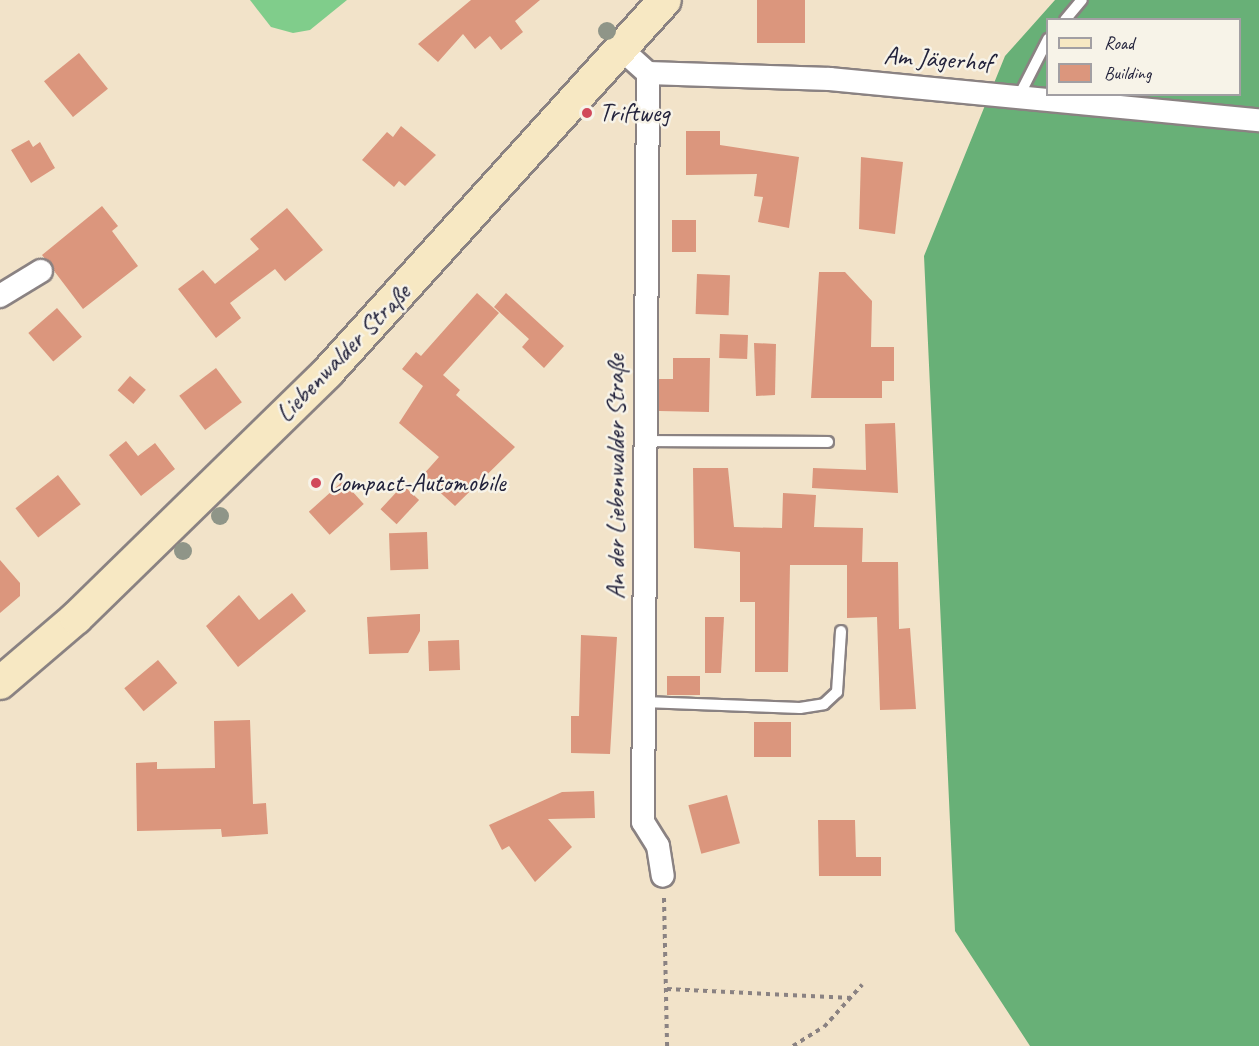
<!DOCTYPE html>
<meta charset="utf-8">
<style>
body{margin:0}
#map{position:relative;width:1259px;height:1046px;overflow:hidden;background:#f2e3c9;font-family:Caveat,sans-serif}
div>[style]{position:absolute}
.green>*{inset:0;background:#80cd8b}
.forest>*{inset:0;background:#68b077}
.building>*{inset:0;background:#db967d;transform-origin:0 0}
.path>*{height:4px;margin-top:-2px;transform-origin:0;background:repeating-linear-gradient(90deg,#8a8282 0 4.5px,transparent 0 9px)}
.roads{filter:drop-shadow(2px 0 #8a8282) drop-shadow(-2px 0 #8a8282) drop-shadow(0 2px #8a8282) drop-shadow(0 -2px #8a8282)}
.service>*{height:10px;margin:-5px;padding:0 5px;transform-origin:5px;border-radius:5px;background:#fff}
.minor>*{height:22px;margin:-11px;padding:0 11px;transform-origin:11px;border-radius:11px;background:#fff}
.secondary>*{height:32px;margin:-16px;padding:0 16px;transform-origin:16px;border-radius:16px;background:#f7e8c3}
.trees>*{width:18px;height:18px;margin:-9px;border-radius:50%;background:#8f9588}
.dots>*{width:16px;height:16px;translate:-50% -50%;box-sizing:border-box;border:3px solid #f7f3e8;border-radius:50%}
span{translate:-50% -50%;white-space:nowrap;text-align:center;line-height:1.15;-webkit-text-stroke:5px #f7f3e8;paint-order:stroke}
.street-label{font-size:26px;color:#22223b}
.poi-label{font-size:26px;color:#22223b}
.left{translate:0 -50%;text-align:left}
.legend{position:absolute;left:1046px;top:18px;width:195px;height:78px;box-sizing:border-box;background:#f7f3e8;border:2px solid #a29fa3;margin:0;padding:8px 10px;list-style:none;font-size:18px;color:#22223b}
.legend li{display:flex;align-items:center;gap:12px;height:30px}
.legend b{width:30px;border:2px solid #a29fa3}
</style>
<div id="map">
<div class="green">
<i style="clip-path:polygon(250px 0,347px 0,310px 30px,293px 33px,271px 27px)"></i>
</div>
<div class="forest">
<i style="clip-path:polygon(evenodd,1055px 0,1259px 0,1259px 1046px,1030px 1046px,955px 931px,924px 256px,1005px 56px,1055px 0,1048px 20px,1240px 20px,1240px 94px,1048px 94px,1048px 20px)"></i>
</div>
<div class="building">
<i style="clip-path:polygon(471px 0,540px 0,515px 21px,523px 32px,501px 50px,490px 36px,475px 49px,463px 34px,438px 62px,418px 44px)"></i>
<i style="left:757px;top:0;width:48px;height:43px"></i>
<i style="left:79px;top:53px;width:46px;height:45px;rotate:51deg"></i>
<i style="clip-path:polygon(401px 126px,436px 155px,405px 186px,399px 181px,394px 187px,362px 160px,387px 132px,393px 137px)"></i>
<i style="clip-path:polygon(686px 131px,720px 131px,720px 145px,799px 157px,789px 228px,758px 222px,763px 197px,754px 196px,757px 174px,686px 175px)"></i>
<i style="clip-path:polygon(29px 140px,33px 147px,40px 142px,55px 168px,31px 183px,11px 150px)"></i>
<i style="clip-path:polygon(861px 157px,903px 162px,895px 234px,859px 229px)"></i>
<i style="clip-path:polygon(102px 206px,118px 226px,112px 231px,138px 266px,83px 309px,42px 255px)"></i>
<i style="clip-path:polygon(287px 208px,323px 250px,285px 281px,275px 269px,230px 303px,241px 318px,216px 338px,178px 289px,203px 270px,215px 284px,259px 249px,250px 239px)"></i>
<i style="left:672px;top:220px;width:24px;height:32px"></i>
<i style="clip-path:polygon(819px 272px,845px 272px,872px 301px,871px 347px,894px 347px,894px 381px,882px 381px,882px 398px,811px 398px)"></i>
<i style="left:697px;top:274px;width:33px;height:40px;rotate:2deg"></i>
<i style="clip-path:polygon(477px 293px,499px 313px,443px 375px,460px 390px,456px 395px,515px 447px,455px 506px,422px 476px,439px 457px,399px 423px,423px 386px,402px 369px,416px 352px,421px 356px)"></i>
<i style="clip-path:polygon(506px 293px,564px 346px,544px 368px,522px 347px,529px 339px,494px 307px)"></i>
<i style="left:57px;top:308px;width:38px;height:38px;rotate:49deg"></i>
<i style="left:720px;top:334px;width:28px;height:24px;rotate:2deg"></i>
<i style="clip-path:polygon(754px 343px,776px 344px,775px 395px,756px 396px)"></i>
<i style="clip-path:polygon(673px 358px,710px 358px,709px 412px,659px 411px,659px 379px,673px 379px)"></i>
<i style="left:216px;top:368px;width:43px;height:46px;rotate:53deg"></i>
<i style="left:130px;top:376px;width:21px;height:19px;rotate:41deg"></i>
<i style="clip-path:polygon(895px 423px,898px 493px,812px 488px,813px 468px,866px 470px,865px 424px)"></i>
<i style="clip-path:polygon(126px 441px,138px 456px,155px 443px,175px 469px,141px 496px,109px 455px)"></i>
<i style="clip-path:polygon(693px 468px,728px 468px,734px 527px,782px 528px,783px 493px,816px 495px,814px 527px,863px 528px,862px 562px,898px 562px,899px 629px,910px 628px,916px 709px,880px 710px,877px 617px,847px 618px,847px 565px,790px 565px,788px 672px,755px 672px,755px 602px,740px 602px,740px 552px,694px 548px)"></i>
<i style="left:58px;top:475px;width:37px;height:54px;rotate:52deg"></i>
<i style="left:343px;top:481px;width:31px;height:46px;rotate:48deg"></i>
<i style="left:403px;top:485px;width:22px;height:33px;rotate:43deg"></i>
<i style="left:427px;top:532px;width:37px;height:38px;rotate:88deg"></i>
<i style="clip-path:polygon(0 560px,20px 583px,20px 596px,0 613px)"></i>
<i style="clip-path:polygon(292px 593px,306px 611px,238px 667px,206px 626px,239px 595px,259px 620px)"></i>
<i style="clip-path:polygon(420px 614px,420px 631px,408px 653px,369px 654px,367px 617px)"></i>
<i style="clip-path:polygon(705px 617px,724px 617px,721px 673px,705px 673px)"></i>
<i style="clip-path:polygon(581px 635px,617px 637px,610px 754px,571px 753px,571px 716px,579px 716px)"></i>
<i style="left:459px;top:640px;width:30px;height:31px;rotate:88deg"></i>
<i style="left:158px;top:660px;width:30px;height:44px;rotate:50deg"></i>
<i style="left:667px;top:676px;width:33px;height:19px"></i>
<i style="clip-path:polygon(250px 720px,253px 804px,266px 803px,268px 834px,222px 837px,221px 829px,137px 831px,136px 763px,157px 762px,157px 769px,215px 768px,214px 721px)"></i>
<i style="left:754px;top:722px;width:37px;height:35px"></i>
<i style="clip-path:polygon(594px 791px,595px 818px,548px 819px,572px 847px,535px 882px,509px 846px,502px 850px,489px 825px,562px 792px)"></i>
<i style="left:727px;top:795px;width:50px;height:40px;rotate:75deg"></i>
<i style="clip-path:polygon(818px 820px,855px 820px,856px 857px,881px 857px,881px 876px,819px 876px)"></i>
</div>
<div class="path">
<i style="left:664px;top:898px;width:148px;rotate:88.8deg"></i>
<i style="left:667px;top:989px;width:185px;rotate:2.8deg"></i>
<i style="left:793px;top:1046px;width:36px;rotate:-32deg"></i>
<i style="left:824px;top:1027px;width:57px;rotate:-47.9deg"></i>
</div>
<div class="roads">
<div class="service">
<i style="left:1065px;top:20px;width:26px;rotate:-50deg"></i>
<i style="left:1020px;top:94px;width:62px;rotate:-63deg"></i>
<i style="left:645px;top:441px;width:183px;rotate:0.3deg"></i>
<i style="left:644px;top:702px;width:156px;rotate:2.2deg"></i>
<i style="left:800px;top:708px;width:24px;rotate:-9deg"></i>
<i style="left:824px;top:704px;width:18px;rotate:-43deg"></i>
<i style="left:837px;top:692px;width:61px;rotate:-86.2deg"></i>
</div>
<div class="minor">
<i style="left:620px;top:48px;width:38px;rotate:42deg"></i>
<i style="left:648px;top:73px;width:182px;rotate:1.9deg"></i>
<i style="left:830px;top:79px;width:431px;rotate:5.5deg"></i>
<i style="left:648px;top:73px;width:749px;rotate:90.38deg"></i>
<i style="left:643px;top:822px;width:28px;rotate:58deg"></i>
<i style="left:658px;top:846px;width:30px;rotate:81deg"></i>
<i style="left:0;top:296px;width:48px;rotate:-31.4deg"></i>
</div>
<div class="secondary">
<i style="left:0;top:683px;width:100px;rotate:-40.5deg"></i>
<i style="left:76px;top:618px;width:351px;rotate:-44.3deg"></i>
<i style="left:327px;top:373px;width:503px;rotate:-47.82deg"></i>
</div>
</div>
<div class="trees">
<i style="left:607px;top:31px"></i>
<i style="left:220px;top:516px"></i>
<i style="left:183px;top:551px"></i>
</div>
<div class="dots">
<i style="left:587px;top:113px;background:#d1495b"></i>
<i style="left:316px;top:483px;background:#d1495b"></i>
</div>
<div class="street-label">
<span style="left:938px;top:59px;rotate:4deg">Am Jägerhof</span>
<span style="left:343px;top:353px;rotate:-46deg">Liebenwalder Straße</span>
<span style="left:616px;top:477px;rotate:-90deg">An der Liebenwalder Straße</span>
</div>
<div class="poi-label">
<span class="left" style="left:599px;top:113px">Triftweg</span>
<span class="left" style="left:328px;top:483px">Compact-Automobile</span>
</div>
<ul class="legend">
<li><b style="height:8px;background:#f7e8c3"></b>Road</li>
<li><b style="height:16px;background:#db967d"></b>Building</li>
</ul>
</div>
